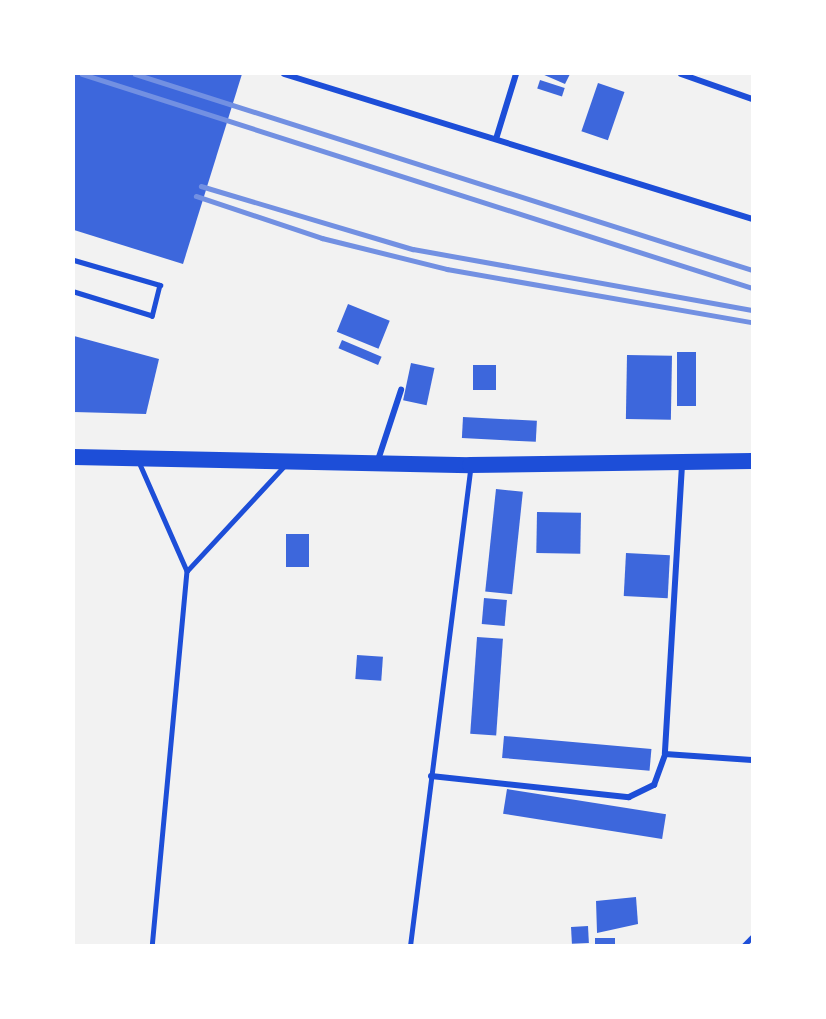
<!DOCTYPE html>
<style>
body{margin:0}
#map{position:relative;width:826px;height:1019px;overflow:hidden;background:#f2f2f2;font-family:"Playfair Display",serif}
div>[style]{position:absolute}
.building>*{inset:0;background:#3d67dc;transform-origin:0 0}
.service>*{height:4.5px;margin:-2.25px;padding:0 2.25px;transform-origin:2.25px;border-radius:2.25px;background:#1d4ed8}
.minor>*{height:6px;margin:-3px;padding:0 3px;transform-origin:3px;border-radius:3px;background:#1d4ed8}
.trunk>*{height:16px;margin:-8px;padding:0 8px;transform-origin:8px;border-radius:8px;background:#1d4ed8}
.rail>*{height:4.5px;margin:-2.25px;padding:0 2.25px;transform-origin:2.25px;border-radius:2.25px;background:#7290e2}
span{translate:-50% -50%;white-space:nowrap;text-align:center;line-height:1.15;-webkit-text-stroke:4.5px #fff;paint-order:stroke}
.frame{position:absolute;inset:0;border:75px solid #fff;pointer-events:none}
</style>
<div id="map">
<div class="building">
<i style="clip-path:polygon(74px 74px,242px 74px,183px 264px,74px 230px)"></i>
<i style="clip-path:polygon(542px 74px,570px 74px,565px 84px)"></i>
<i style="left:540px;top:80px;width:26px;height:9px;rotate:18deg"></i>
<i style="left:598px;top:83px;width:28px;height:51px;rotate:19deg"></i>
<i style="left:348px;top:304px;width:45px;height:30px;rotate:22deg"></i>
<i style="clip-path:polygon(74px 336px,159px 359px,146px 414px,74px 412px)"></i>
<i style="left:342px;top:340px;width:43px;height:9px;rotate:23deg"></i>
<i style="left:677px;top:352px;width:19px;height:54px"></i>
<i style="left:627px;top:355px;width:45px;height:64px;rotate:1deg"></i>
<i style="left:411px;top:363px;width:24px;height:38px;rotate:12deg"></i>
<i style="left:473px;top:365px;width:23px;height:25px"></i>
<i style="left:463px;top:417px;width:74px;height:21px;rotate:3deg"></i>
<i style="left:496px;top:489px;width:27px;height:103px;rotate:6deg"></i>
<i style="left:537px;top:512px;width:44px;height:41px;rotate:1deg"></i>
<i style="left:286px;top:534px;width:23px;height:33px"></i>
<i style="left:626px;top:553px;width:44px;height:43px;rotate:3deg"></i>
<i style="left:484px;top:598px;width:23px;height:26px;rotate:5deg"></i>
<i style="left:477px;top:637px;width:26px;height:97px;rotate:4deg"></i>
<i style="left:357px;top:655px;width:26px;height:24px;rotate:4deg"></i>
<i style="left:504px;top:736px;width:148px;height:22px;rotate:5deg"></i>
<i style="left:507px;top:789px;width:161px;height:25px;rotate:9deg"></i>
<i style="clip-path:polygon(636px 897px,638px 924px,597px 933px,596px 901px)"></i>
<i style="left:588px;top:926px;width:17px;height:17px;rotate:87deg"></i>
<i style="left:615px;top:938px;width:8px;height:20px;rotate:90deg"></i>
</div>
<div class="service">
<i style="left:74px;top:260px;width:90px;rotate:16.2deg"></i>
<i style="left:160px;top:285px;width:32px;rotate:104deg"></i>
<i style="left:152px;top:316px;width:82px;rotate:-162.9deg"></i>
<i style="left:139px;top:462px;width:119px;rotate:66.2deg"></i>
<i style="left:187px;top:571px;width:377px;rotate:95.3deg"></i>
<i style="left:187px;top:571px;width:144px;rotate:-47.2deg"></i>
<i style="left:410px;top:946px;width:482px;rotate:-82.8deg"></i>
<i style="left:743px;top:946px;width:13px;rotate:-45deg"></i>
</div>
<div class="minor">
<i style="left:284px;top:74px;width:490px;rotate:17.2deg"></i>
<i style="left:681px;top:74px;width:75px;rotate:19.4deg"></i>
<i style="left:496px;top:139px;width:68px;rotate:-72.9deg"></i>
<i style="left:378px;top:460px;width:74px;rotate:-71.8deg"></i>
<i style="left:682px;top:465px;width:289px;rotate:93.4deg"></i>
<i style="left:665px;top:754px;width:87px;rotate:3.9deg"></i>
<i style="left:431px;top:776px;width:199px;rotate:6.1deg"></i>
<i style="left:629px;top:797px;width:28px;rotate:-26deg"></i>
<i style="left:654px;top:785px;width:33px;rotate:-70deg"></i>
</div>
<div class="trunk">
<i style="left:74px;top:457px;width:396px;rotate:1.2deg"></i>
<i style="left:470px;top:465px;width:282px;rotate:-0.8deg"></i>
</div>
<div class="rail">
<i style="left:82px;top:74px;width:703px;rotate:17.71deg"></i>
<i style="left:135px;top:74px;width:647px;rotate:17.62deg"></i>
<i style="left:201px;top:186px;width:221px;rotate:16.6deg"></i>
<i style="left:413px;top:249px;width:344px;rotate:10.2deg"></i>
<i style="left:196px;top:196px;width:133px;rotate:18.4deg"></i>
<i style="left:322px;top:238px;width:129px;rotate:13.9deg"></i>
<i style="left:447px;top:269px;width:310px;rotate:9.9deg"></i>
</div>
<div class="frame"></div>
</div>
